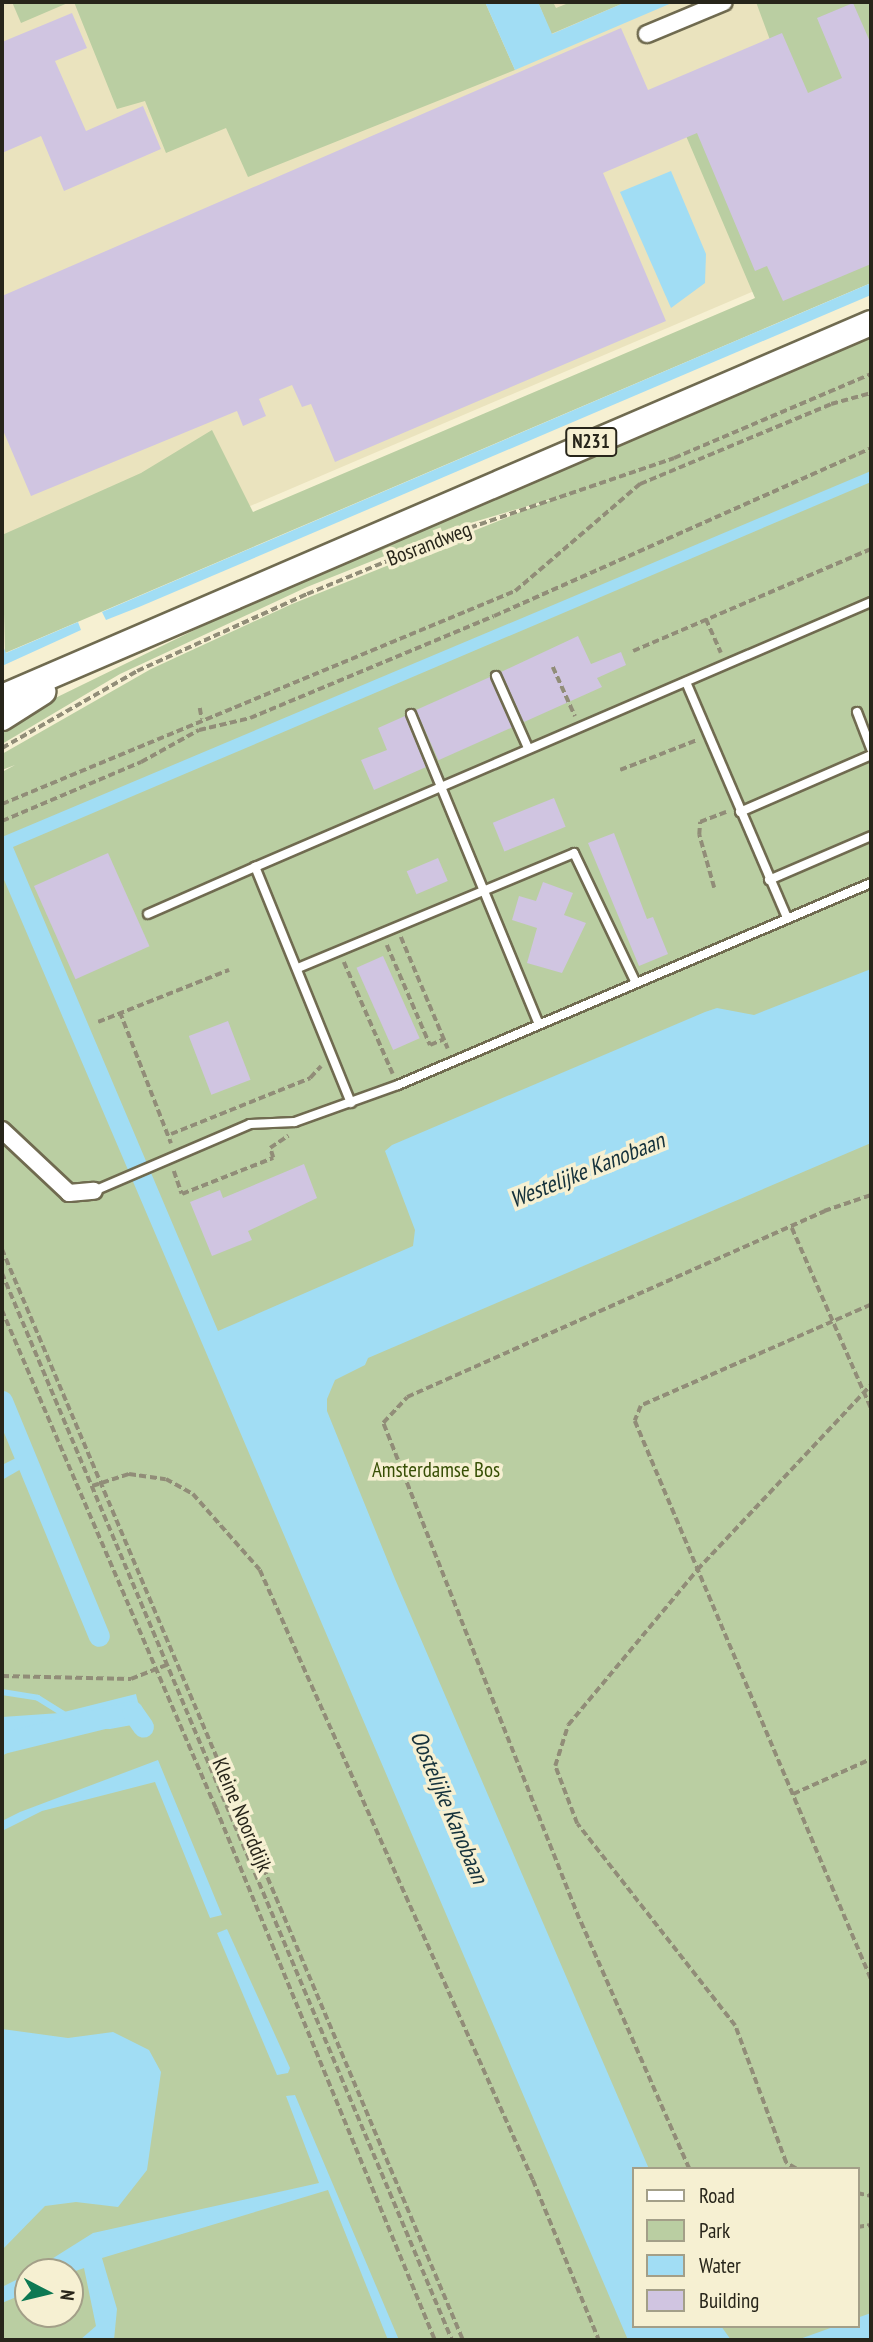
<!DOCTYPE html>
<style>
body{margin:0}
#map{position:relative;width:873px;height:2342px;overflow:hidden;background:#f6f0d2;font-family:"PT Sans Narrow",sans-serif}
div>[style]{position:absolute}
.built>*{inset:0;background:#eae3be}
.green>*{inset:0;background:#bacea2}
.water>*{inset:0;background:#a1ddf4}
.stream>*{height:6px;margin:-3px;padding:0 3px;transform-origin:3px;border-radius:3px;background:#a1ddf4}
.canal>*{height:21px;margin:-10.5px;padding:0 10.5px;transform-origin:10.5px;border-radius:10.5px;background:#a1ddf4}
.building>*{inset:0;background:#d0c5e1;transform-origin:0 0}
.path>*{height:3.5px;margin-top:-1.75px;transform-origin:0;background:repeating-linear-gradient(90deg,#918d78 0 7px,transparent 0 10.5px)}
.roads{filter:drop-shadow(2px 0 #706b50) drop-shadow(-2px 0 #706b50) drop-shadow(0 2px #706b50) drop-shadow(0 -2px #706b50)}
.service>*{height:8px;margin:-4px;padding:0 4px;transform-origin:4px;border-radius:4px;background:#fff}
.minor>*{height:16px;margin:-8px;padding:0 8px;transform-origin:8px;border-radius:8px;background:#fff}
.primary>*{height:24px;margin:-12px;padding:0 12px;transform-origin:12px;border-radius:12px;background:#fff}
span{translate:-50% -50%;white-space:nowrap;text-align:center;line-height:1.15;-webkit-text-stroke:7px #f6f0d2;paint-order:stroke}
.shield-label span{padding:2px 5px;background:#f6f0d2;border:2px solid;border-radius:5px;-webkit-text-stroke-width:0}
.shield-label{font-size:19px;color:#27251a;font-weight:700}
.street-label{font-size:21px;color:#27251a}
.park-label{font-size:21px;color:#374f05}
.water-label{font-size:23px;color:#14313b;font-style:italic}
.frame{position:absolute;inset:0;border:4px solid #27251a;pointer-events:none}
.legend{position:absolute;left:632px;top:2167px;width:228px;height:161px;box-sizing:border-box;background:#f6f0d2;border:2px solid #a39f88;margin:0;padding:9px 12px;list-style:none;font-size:21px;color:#27251a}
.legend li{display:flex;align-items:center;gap:14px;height:35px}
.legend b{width:35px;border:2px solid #a39f88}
.north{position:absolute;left:14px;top:2258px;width:70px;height:70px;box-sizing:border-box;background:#f6f0d2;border:2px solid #a39f88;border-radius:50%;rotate:97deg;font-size:19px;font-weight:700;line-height:28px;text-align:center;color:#27251a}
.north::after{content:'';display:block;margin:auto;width:24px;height:32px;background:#0d7953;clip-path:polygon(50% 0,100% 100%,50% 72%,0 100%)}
</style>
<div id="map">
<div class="built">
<i style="clip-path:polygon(2px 2px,871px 2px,871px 241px,2px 612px)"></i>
</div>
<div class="green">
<i style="clip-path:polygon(12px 2px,70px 2px,21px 23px)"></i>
<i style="clip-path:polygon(74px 2px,485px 2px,515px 70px,248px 177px,226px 128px,166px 153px,145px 101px,117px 109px)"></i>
<i style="clip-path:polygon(538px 2px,553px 2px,556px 8px,571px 2px,626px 2px,551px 34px)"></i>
<i style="clip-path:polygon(756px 2px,871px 2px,871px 283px,5px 653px,2px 535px,141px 473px,212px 430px,253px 512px,755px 298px,675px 110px,780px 67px)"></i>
<i style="clip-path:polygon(evenodd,871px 336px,871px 2340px,2px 2340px,2px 772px,15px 765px,2px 770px,2px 754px,151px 669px,292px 604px,558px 497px,457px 527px,307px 587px,120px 674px,2px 744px,2px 724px,303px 577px,871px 336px,633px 2169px,857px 2169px,857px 2326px,633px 2326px,633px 2169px,871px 336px,28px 2272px,70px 2272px,70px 2314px,28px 2314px,28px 2272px)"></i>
</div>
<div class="water">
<i style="clip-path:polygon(485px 2px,538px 2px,552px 34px,626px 2px,674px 2px,515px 70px)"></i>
<i style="clip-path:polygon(671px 171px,706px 254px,705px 283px,671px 308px,620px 192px)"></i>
<i style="clip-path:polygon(871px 283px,871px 295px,139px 607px,106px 620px,102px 612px)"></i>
<i style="clip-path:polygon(871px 471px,871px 482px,13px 847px,218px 1331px,413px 1246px,415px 1230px,385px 1151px,392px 1145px,705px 1012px,717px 1008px,754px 1015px,871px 969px,871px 1143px,368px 1358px,365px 1365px,335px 1380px,327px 1399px,327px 1411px,395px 1579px,649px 2169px,633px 2169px,633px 2326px,721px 2326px,731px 2340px,628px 2340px,2px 875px,2px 837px)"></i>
<i style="clip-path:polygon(78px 622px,81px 630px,2px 666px,2px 644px,6px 653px)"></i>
<i style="clip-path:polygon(30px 1451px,35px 1461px,2px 1480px,2px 1465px)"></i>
<i style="clip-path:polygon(136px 1694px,143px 1723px,110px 1729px,52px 1726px,2px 1756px,2px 1717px,60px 1713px)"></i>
<i style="clip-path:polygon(158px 1760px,222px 1915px,210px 1918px,155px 1782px,42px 1811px,2px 1831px,2px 1821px,20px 1812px)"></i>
<i style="clip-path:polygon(227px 1929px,290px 2068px,288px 2073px,277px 2075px,217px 1933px)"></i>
<i style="clip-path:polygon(2px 2029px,68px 2038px,113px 2032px,149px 2050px,161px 2072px,147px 2170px,118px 2207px,76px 2202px,45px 2206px,2px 2250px)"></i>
<i style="clip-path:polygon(295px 2095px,399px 2340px,388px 2340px,328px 2190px,102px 2258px,117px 2309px,114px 2340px,80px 2340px,96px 2326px,84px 2268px,70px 2273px,31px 2272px,93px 2233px,319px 2183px,286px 2096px)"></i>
<i style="clip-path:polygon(28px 2274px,28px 2292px,2px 2303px,2px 2287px)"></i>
<i style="clip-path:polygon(871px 2313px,871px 2340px,797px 2340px,836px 2326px,857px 2326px,857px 2318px)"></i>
</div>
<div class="stream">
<i style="left:2px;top:1692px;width:36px;rotate:9deg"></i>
<i style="left:38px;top:1698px;width:34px;rotate:32deg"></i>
</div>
<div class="canal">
<i style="left:2px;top:1401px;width:254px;rotate:67.6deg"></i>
<i style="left:2px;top:1743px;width:134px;rotate:-13.8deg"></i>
<i style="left:132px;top:1711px;width:19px;rotate:55deg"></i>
</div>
<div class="building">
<i style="clip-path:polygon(853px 3px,871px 44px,871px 264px,783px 301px,767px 266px,755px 271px,697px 133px,603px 173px,666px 321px,335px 462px,311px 404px,302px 407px,292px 385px,259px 399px,266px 416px,243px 426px,237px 411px,31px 496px,2px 428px,2px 296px,621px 28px,648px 90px,782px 33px,808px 93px,842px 78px,817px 18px)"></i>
<i style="clip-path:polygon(72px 13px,87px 48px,55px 61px,86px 131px,143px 106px,161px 149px,64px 191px,41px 136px,2px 153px,2px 42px)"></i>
<i style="clip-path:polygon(578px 636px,591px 664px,621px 652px,626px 665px,597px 678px,602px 687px,524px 722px,501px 672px)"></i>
<i style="left:490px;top:677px;width:55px;height:81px;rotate:66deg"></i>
<i style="clip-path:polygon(405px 716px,426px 767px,374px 790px,361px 760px,387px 750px,378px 728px)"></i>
<i style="left:554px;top:798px;width:31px;height:66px;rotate:68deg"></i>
<i style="clip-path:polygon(614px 833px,647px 919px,653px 917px,668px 954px,639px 966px,588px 843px)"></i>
<i style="left:108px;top:853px;width:102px;height:81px;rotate:66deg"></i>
<i style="left:438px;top:858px;width:25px;height:34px;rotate:67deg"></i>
<i style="clip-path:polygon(543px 882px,573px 893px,564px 915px,586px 923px,562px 973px,527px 963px,537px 928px,512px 920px,519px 896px,536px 901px)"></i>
<i style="left:383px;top:956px;width:90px;height:29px;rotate:66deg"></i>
<i style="left:228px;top:1021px;width:63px;height:42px;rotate:69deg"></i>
<i style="clip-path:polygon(304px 1164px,317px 1198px,248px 1231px,252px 1240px,212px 1256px,190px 1202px,220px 1190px,223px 1198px)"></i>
</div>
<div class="path">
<i style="left:706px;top:619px;width:37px;rotate:66deg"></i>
<i style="left:633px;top:651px;width:259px;rotate:-23.2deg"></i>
<i style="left:553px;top:667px;width:54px;rotate:65.8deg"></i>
<i style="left:200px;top:708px;width:11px;rotate:80deg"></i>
<i style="left:2px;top:748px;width:155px;rotate:-29.7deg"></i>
<i style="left:137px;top:671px;width:187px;rotate:-24.4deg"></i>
<i style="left:307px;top:594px;width:165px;rotate:-22.4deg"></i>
<i style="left:460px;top:531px;width:226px;rotate:-18.8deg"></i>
<i style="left:674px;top:458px;width:214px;rotate:-23.1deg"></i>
<i style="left:620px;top:770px;width:83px;rotate:-21.3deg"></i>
<i style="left:2px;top:804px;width:555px;rotate:-22.55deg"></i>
<i style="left:515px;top:591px;width:165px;rotate:-40.6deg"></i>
<i style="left:640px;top:484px;width:207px;rotate:-22.7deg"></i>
<i style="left:831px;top:404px;width:41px;rotate:-15.4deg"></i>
<i style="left:2px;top:821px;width:151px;rotate:-23deg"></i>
<i style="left:141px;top:762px;width:66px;rotate:-28.9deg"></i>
<i style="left:199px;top:730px;width:52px;rotate:-13.2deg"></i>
<i style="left:250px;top:718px;width:264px;rotate:-22.7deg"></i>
<i style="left:494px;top:616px;width:413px;rotate:-24deg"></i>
<i style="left:714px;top:888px;width:55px;rotate:-105.8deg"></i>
<i style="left:699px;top:835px;width:13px;rotate:-86deg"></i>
<i style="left:700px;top:822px;width:28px;rotate:-21deg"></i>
<i style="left:401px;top:937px;width:121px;rotate:67.2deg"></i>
<i style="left:387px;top:945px;width:109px;rotate:66.7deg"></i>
<i style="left:430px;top:1045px;width:15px;rotate:-23deg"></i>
<i style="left:344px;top:962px;width:122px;rotate:66.4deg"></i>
<i style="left:120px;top:1012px;width:141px;rotate:68.7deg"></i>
<i style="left:98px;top:1022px;width:141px;rotate:-21.7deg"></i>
<i style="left:171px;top:1134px;width:150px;rotate:-21.9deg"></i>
<i style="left:310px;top:1078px;width:16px;rotate:-47deg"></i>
<i style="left:174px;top:1171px;width:24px;rotate:71deg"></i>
<i style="left:182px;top:1194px;width:98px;rotate:-21.6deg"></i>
<i style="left:273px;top:1158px;width:10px;rotate:-107deg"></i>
<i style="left:270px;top:1148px;width:22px;rotate:-34deg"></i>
<i style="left:792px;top:1228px;width:197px;rotate:66.3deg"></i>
<i style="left:2px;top:1249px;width:1184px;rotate:67.09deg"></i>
<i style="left:2px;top:1273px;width:1158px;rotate:67.13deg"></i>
<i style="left:871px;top:1305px;width:251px;rotate:156.3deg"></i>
<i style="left:641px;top:1406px;width:16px;rotate:112deg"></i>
<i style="left:635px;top:1421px;width:606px;rotate:67.07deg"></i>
<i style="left:2px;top:1310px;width:542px;rotate:66.75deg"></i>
<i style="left:216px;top:1808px;width:575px;rotate:67.63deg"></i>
<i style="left:92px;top:1486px;width:39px;rotate:-18deg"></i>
<i style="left:129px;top:1474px;width:37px;rotate:8deg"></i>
<i style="left:166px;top:1479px;width:31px;rotate:29deg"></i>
<i style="left:193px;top:1494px;width:101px;rotate:48.6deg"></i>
<i style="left:260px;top:1570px;width:668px;rotate:65.89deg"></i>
<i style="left:533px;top:2180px;width:173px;rotate:67.6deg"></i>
<i style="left:2px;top:1676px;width:129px;rotate:1.3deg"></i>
<i style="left:131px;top:1679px;width:41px;rotate:-21.5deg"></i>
<i style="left:793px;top:1794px;width:85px;rotate:-24.2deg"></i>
<i style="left:689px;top:2169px;width:273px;rotate:-113.7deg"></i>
<i style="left:579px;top:1919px;width:533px;rotate:-111.56deg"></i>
<i style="left:383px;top:1423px;width:35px;rotate:-47deg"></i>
<i style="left:407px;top:1397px;width:457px;rotate:-24deg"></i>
<i style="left:824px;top:1211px;width:50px;rotate:-18.8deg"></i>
<i style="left:796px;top:2169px;width:12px;rotate:-149deg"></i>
<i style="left:786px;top:2163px;width:146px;rotate:-110.4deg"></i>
<i style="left:735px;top:2026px;width:256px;rotate:-128deg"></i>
<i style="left:577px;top:1824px;width:62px;rotate:-110.8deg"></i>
<i style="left:555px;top:1766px;width:43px;rotate:-72.4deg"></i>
<i style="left:568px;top:1725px;width:202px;rotate:-50.2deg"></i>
<i style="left:697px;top:1570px;width:254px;rotate:-46.8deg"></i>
<i style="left:857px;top:2193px;width:14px;rotate:12deg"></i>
<i style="left:857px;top:2227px;width:14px;rotate:-8deg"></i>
</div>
<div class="roads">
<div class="service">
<i style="left:496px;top:676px;width:79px;rotate:66deg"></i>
<i style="left:686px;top:682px;width:257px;rotate:66.8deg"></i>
<i style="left:857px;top:712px;width:40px;rotate:69deg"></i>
<i style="left:411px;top:714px;width:335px;rotate:67.6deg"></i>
<i style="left:740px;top:812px;width:143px;rotate:-23.5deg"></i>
<i style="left:769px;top:880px;width:111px;rotate:-23.3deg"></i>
<i style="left:148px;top:914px;width:117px;rotate:-23.7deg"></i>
<i style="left:298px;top:968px;width:299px;rotate:-22.6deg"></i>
<i style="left:574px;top:853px;width:144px;rotate:64.5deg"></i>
<i style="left:351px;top:1103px;width:255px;rotate:-112.1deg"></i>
<i style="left:255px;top:867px;width:671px;rotate:-23.28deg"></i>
<i style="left:94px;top:1191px;width:170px;rotate:-23.2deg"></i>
<i style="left:250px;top:1124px;width:45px;rotate:-2.5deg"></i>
<i style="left:295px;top:1122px;width:109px;rotate:-19.8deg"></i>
<i style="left:398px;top:1085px;width:514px;rotate:-23.13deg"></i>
</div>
<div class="minor">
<i style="left:647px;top:34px;width:83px;rotate:-22.6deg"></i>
<i style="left:2px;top:1130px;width:92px;rotate:43.2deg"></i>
<i style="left:69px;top:1193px;width:25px;rotate:-5deg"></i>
</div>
<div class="primary">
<i style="left:2px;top:697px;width:946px;rotate:-23.29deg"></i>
<i style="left:2px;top:718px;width:49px;rotate:-32.4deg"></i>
</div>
</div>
<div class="shield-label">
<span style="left:591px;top:442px">N231</span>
</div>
<div class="street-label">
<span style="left:429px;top:544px;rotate:-21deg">Bosrandweg</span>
<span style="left:242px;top:1815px;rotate:67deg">Kleine Noorddijk</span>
</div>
<div class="park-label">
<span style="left:436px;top:1470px">Amsterdamse Bos</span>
</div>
<div class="water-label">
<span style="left:587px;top:1170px;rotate:-22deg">Westelijke Kanobaan</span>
<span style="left:449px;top:1807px;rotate:67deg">Oostelijke Kanobaan</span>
</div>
<div class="frame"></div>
<ul class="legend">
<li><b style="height:9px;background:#fff"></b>Road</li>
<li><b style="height:19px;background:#bacea2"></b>Park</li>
<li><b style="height:19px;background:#a1ddf4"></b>Water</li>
<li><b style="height:19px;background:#d0c5e1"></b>Building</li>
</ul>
<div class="north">N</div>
</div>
